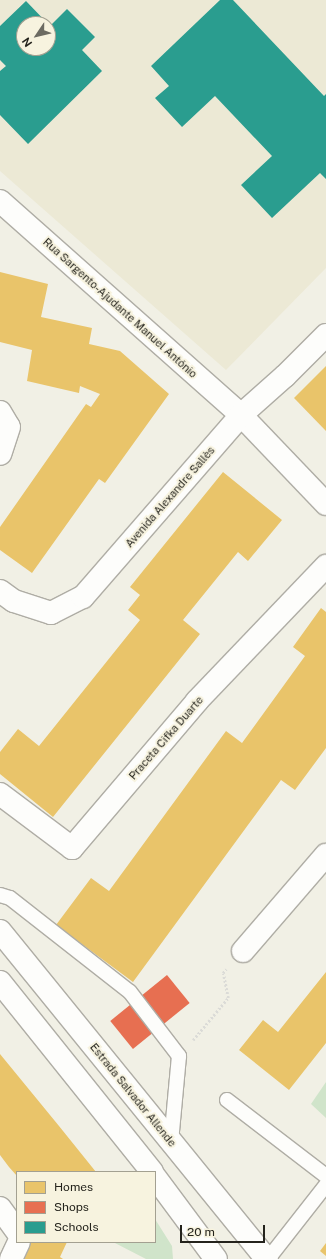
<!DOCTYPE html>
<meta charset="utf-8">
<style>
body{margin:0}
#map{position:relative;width:326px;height:1259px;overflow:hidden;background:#f1f0e5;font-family:"Public Sans",sans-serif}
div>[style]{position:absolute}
.built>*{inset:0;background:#ece9d5}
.green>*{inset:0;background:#d0e4ca}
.homes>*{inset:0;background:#e9c46a}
.shops>*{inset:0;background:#e76f51;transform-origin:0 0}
.schools>*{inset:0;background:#2a9d8f}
.path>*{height:2.5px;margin-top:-1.25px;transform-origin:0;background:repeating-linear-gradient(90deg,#dbdbd7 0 2px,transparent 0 4px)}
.roads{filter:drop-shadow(1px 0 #afada5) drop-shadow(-1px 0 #afada5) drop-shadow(0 1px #afada5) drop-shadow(0 -1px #afada5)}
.lane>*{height:14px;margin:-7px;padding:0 7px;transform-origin:7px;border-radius:7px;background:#fdfdfb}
.street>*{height:22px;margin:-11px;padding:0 11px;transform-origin:11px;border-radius:11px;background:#fdfdfb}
.secondary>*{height:22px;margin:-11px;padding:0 11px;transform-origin:11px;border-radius:11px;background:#fdfdfb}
span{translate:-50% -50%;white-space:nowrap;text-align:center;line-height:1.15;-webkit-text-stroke:4px #f7f3df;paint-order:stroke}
.street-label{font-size:11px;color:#24231c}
.legend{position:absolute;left:16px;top:1171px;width:140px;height:72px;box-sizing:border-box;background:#f7f3df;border:1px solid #a3a091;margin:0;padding:5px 7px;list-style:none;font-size:12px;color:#24231c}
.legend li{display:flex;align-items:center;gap:8px;height:20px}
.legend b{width:20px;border:1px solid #a3a091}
.north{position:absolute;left:16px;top:16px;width:40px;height:40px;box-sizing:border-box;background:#f7f3df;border:1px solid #a3a091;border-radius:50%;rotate:235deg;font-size:11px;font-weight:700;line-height:16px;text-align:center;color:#24231c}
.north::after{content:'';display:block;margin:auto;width:14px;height:18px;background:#6c6b62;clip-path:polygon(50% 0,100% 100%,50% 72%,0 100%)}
.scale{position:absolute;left:180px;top:1225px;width:85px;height:18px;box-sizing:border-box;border:2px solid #24231c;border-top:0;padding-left:5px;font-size:12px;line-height:14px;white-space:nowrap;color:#24231c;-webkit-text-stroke:3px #f7f3df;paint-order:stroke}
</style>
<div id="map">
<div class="built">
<i style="clip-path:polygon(evenodd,0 0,326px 0,326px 268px,226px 370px,0 171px,0 0,24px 24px,48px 24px,48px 48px,24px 48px,24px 24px)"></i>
</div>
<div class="green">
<i style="clip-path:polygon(326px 1082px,326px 1118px,311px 1104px)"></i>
<i style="clip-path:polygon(155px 1219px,172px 1246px,173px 1259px,146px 1259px,113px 1242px,155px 1242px)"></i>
</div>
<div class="homes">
<i style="clip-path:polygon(0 272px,48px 284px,41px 317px,92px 328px,89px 344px,120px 351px,169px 394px,105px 483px,99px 479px,32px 573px,0 550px,0 527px,86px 404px,91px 407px,100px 394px,80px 386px,79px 393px,27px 381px,32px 350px,0 342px)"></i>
<i style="clip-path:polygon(326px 366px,326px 431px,294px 398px)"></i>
<i style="clip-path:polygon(223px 472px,282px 520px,248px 561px,238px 552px,183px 620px,200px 634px,53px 817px,0 774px,0 752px,18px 729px,39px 746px,140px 620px,128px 610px,140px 595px,130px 587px)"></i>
<i style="clip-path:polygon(321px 608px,326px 612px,326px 748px,295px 790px,281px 780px,133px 982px,56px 925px,91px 878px,109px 891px,226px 731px,242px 743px,305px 656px,293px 647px)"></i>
<i style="clip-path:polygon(326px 972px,326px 1043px,289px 1090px,239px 1050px,263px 1020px,278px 1032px)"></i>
<i style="clip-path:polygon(0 1054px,59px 1126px,96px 1172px,17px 1172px,17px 1176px,9px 1167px,0 1155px)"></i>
<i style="clip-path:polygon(25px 1242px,67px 1242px,60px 1257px,63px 1259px,17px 1259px)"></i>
<i style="clip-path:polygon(326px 1243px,326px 1256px,320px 1251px)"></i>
</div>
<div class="shops">
<i style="left:167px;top:975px;width:36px;height:73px;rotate:51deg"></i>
</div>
<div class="schools">
<i style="clip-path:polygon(220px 0,233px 0,324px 96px,326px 94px,326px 179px,320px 173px,272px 218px,241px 185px,272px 156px,215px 96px,182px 127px,155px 98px,169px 86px,151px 66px)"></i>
<i style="clip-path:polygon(evenodd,26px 1px,50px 26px,67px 9px,95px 37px,82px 50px,102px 71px,28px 144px,0 115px,0 71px,6px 66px,0 60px,0 26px,26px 1px,24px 24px,48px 24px,48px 48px,24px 48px,24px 24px)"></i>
</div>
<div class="path">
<i style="left:193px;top:1040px;width:55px;rotate:-50.2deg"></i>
<i style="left:228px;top:998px;width:25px;rotate:-101deg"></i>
<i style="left:223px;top:973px;width:5px;rotate:-53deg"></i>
</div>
<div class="roads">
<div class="lane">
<i style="left:0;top:895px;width:10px;rotate:17deg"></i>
<i style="left:10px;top:898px;width:152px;rotate:38.1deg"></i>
<i style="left:130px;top:992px;width:81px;rotate:52.6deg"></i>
<i style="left:179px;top:1056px;width:86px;rotate:95.3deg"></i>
<i style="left:227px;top:1100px;width:125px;rotate:37.5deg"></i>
<i style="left:268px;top:1259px;width:94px;rotate:-51.9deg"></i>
</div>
<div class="street">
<i style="left:0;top:201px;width:322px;rotate:41.6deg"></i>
<i style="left:241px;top:415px;width:123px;rotate:46.3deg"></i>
<i style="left:0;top:412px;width:17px;rotate:59deg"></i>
<i style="left:9px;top:427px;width:28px;rotate:108deg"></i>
<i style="left:0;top:591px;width:17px;rotate:36deg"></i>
<i style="left:14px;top:601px;width:39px;rotate:18deg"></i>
<i style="left:51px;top:613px;width:36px;rotate:-27deg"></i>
<i style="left:83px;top:597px;width:241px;rotate:-49deg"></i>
<i style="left:241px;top:415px;width:59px;rotate:-41.6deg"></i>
<i style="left:285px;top:376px;width:58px;rotate:-45deg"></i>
<i style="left:0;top:794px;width:90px;rotate:36.9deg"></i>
<i style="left:72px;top:848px;width:193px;rotate:-49.6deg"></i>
<i style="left:197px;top:701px;width:187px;rotate:-46.3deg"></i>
<i style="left:243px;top:951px;width:127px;rotate:-49.2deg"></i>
<i style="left:0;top:1208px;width:29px;rotate:54deg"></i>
<i style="left:11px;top:1259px;width:19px;rotate:-65deg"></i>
</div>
<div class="secondary">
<i style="left:0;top:931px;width:423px;rotate:50.9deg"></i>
<i style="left:0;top:982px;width:243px;rotate:51.3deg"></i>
<i style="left:155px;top:1177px;width:102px;rotate:53.4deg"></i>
</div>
</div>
<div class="street-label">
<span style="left:120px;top:308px;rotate:42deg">Rua Sargento-Ajudante Manuel António</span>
<span style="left:170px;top:497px;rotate:-49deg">Avenida Alexandre Sallès</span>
<span style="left:166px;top:738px;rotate:-49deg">Praceta Cifka Duarte</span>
<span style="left:133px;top:1095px;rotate:51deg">Estrada Salvador Allende</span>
</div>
<ul class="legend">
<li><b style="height:11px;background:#e9c46a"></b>Homes</li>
<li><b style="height:11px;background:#e76f51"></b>Shops</li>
<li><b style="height:11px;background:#2a9d8f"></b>Schools</li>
</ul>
<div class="north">N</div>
<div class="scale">20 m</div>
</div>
